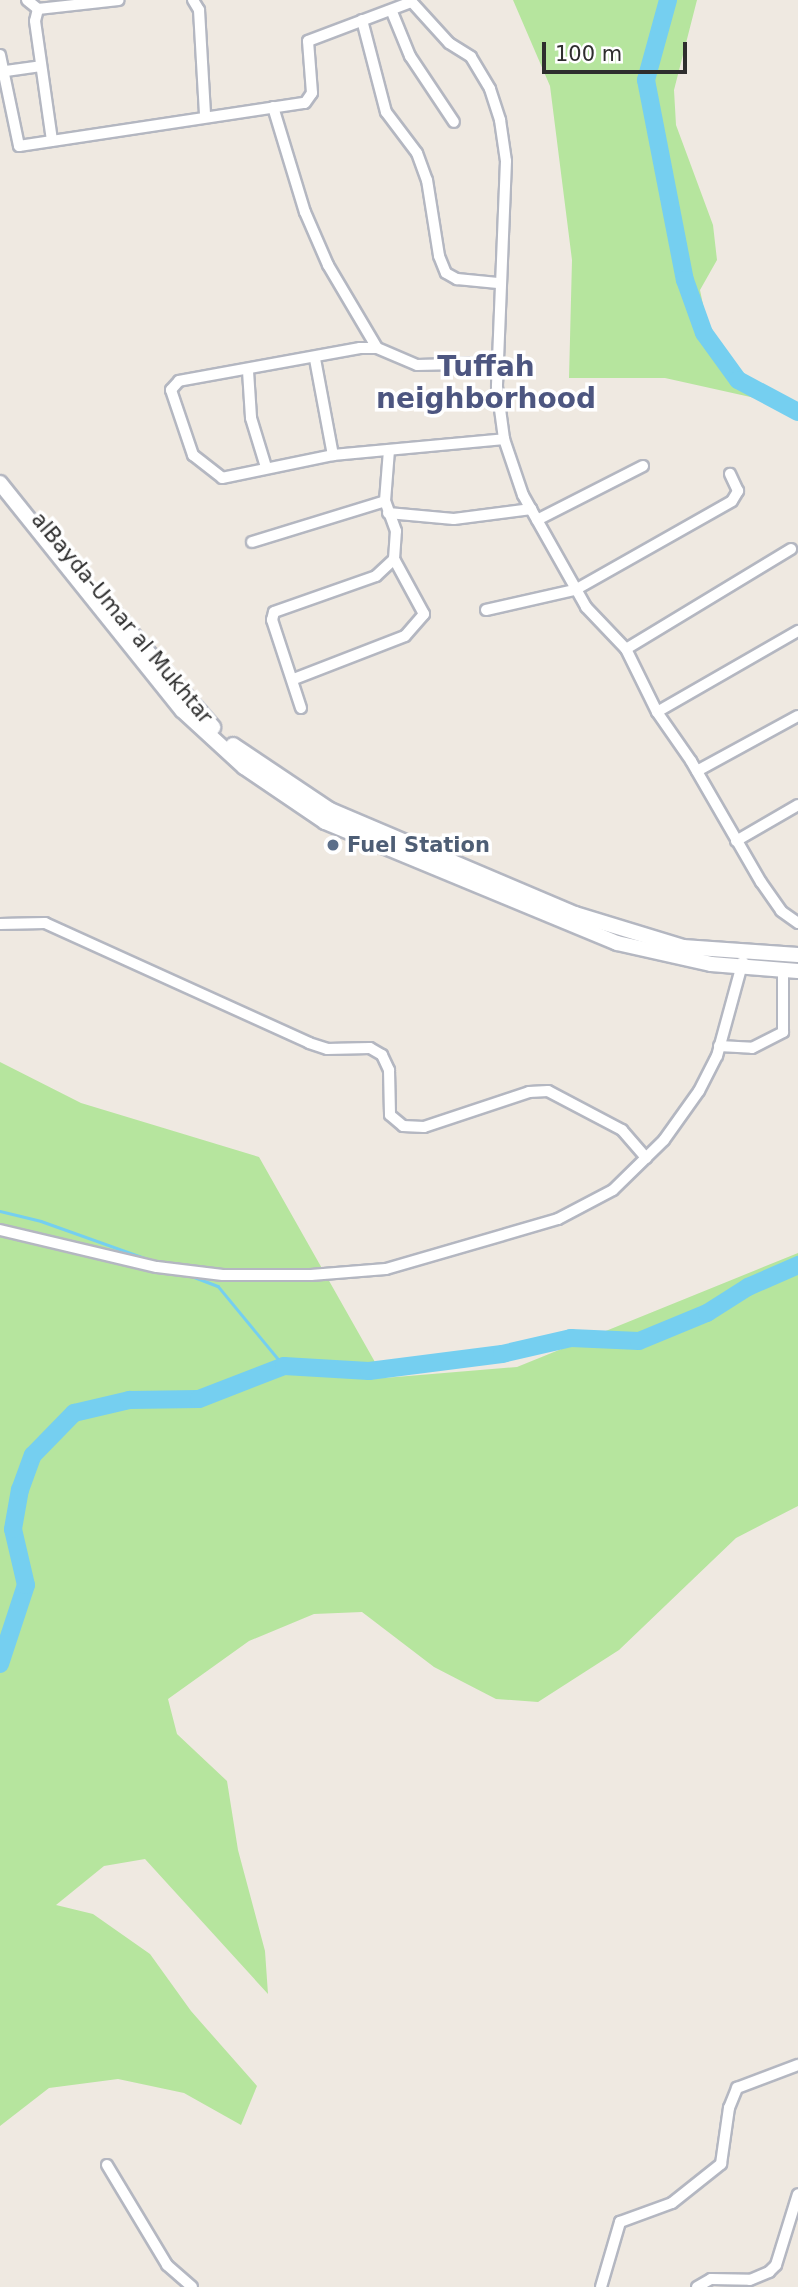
<!DOCTYPE html>
<style>
body{margin:0}
#map{position:relative;width:798px;height:2287px;overflow:hidden;background:#efe9e1;font-family:"DejaVu Sans",sans-serif}
div>[style]{position:absolute}
.green>*{inset:0;background:#b6e59e}
.stream>*{height:2.5px;margin:-1.25px;padding:0 1.25px;transform-origin:1.25px;border-radius:1.25px;background:#75cff0}
.river>*{height:18px;margin:-9px;padding:0 9px;transform-origin:9px;border-radius:9px;background:#75cff0}
.roads{filter:drop-shadow(2px 0 #b4b7c1) drop-shadow(-2px 0 #b4b7c1) drop-shadow(0 2px #b4b7c1) drop-shadow(0 -2px #b4b7c1)}
.minor>*{height:10px;margin:-5px;padding:0 5px;transform-origin:5px;border-radius:5px;background:#fff}
.secondary>*{height:14px;margin:-7px;padding:0 7px;transform-origin:7px;border-radius:7px;background:#fff}
.dots>*{width:19px;height:19px;translate:-50% -50%;box-sizing:border-box;border:4px solid #fff;border-radius:50%}
span{translate:-50% -50%;white-space:nowrap;text-align:center;line-height:1.15;-webkit-text-stroke:7px #fff;paint-order:stroke}
.street-label{font-size:21px;color:#2e2e2e}
.service-label{font-size:21px;color:#4e5e75;font-weight:700}
.left{translate:0 -50%;text-align:left}
.district-label{font-size:28px;color:#4d5680;font-weight:700}
.scale{position:absolute;left:542px;top:42px;width:145px;height:32px;box-sizing:border-box;border:4px solid #2e2e2e;border-top:0;padding-left:9px;font-size:21px;line-height:24px;white-space:nowrap;color:#2e2e2e;-webkit-text-stroke:5px #fff;paint-order:stroke}
</style>
<div id="map">
<div class="green">
<i style="clip-path:polygon(513px 0,697px 0,674px 90px,676px 125px,713px 225px,717px 260px,700px 290px,707px 324px,724px 354px,764px 400px,665px 378px,569px 378px,572px 260px,550px 86px)"></i>
<i style="clip-path:polygon(0 1062px,81px 1103px,259px 1157px,384px 1378px,517px 1367px,798px 1253px,798px 1506px,736px 1538px,619px 1650px,538px 1702px,496px 1699px,434px 1667px,362px 1612px,314px 1614px,249px 1641px,168px 1699px,177px 1734px,227px 1781px,238px 1850px,265px 1951px,268px 1994px,145px 1859px,104px 1866px,56px 1905px,93px 1914px,150px 1954px,191px 2011px,257px 2086px,241px 2125px,184px 2093px,118px 2079px,49px 2088px,0 2126px)"></i>
</div>
<div class="stream">
<i style="left:0;top:1211px;width:42px;rotate:13.7deg"></i>
<i style="left:41px;top:1221px;width:122px;rotate:19.6deg"></i>
<i style="left:189px;top:1275px;width:31px;rotate:21deg"></i>
<i style="left:218px;top:1286px;width:104px;rotate:50.5deg"></i>
</div>
<div class="river">
<i style="left:668px;top:0;width:83px;rotate:105.4deg"></i>
<i style="left:646px;top:80px;width:204px;rotate:79deg"></i>
<i style="left:685px;top:280px;width:56px;rotate:70.3deg"></i>
<i style="left:704px;top:333px;width:58px;rotate:54.1deg"></i>
<i style="left:738px;top:380px;width:68px;rotate:28.1deg"></i>
<i style="left:0;top:1664px;width:83px;rotate:-71.8deg"></i>
<i style="left:26px;top:1585px;width:57px;rotate:-103.1deg"></i>
<i style="left:13px;top:1529px;width:40px;rotate:-80deg"></i>
<i style="left:20px;top:1490px;width:37px;rotate:-70deg"></i>
<i style="left:33px;top:1455px;width:59px;rotate:-45.7deg"></i>
<i style="left:74px;top:1413px;width:57px;rotate:-13.3deg"></i>
<i style="left:129px;top:1400px;width:70px;rotate:-0.8deg"></i>
<i style="left:199px;top:1399px;width:91px;rotate:-21.2deg"></i>
<i style="left:284px;top:1366px;width:85px;rotate:3.4deg"></i>
<i style="left:369px;top:1371px;width:134px;rotate:-7.3deg"></i>
<i style="left:502px;top:1354px;width:71px;rotate:-13.1deg"></i>
<i style="left:571px;top:1338px;width:68px;rotate:2.5deg"></i>
<i style="left:639px;top:1341px;width:74px;rotate:-22.4deg"></i>
<i style="left:707px;top:1313px;width:49px;rotate:-32.4deg"></i>
<i style="left:748px;top:1287px;width:55px;rotate:-23.7deg"></i>
</div>
<div class="roads">
<div class="minor">
<i style="left:27px;top:0;width:14px;rotate:39deg"></i>
<i style="left:38px;top:9px;width:12px;rotate:104deg"></i>
<i style="left:35px;top:21px;width:121px;rotate:81.9deg"></i>
<i style="left:193px;top:0;width:12px;rotate:59deg"></i>
<i style="left:199px;top:10px;width:105px;rotate:86.7deg"></i>
<i style="left:410px;top:0;width:58px;rotate:47.8deg"></i>
<i style="left:449px;top:43px;width:26px;rotate:32deg"></i>
<i style="left:471px;top:57px;width:37px;rotate:59deg"></i>
<i style="left:490px;top:89px;width:33px;rotate:72deg"></i>
<i style="left:500px;top:120px;width:41px;rotate:81.7deg"></i>
<i style="left:506px;top:161px;width:226px;rotate:92.3deg"></i>
<i style="left:497px;top:387px;width:52px;rotate:82.3deg"></i>
<i style="left:504px;top:439px;width:59px;rotate:71.3deg"></i>
<i style="left:523px;top:495px;width:129px;rotate:60.6deg"></i>
<i style="left:586px;top:607px;width:58px;rotate:46.4deg"></i>
<i style="left:626px;top:649px;width:70px;rotate:63.8deg"></i>
<i style="left:657px;top:712px;width:60px;rotate:55.2deg"></i>
<i style="left:691px;top:761px;width:140px;rotate:60deg"></i>
<i style="left:761px;top:882px;width:35px;rotate:55deg"></i>
<i style="left:781px;top:911px;width:21px;rotate:35deg"></i>
<i style="left:38px;top:9px;width:81px;rotate:-6.3deg"></i>
<i style="left:392px;top:12px;width:48px;rotate:67.8deg"></i>
<i style="left:410px;top:56px;width:79px;rotate:56.3deg"></i>
<i style="left:362px;top:20px;width:95px;rotate:75.4deg"></i>
<i style="left:386px;top:112px;width:51px;rotate:52.9deg"></i>
<i style="left:417px;top:153px;width:29px;rotate:70deg"></i>
<i style="left:427px;top:180px;width:77px;rotate:81deg"></i>
<i style="left:439px;top:256px;width:18px;rotate:68deg"></i>
<i style="left:446px;top:273px;width:13px;rotate:29deg"></i>
<i style="left:457px;top:279px;width:41px;rotate:5.6deg"></i>
<i style="left:0;top:55px;width:93px;rotate:78.2deg"></i>
<i style="left:19px;top:146px;width:289px;rotate:-8.6deg"></i>
<i style="left:305px;top:103px;width:12px;rotate:-55deg"></i>
<i style="left:312px;top:93px;width:52px;rotate:-94.4deg"></i>
<i style="left:308px;top:41px;width:110px;rotate:-20.7deg"></i>
<i style="left:6px;top:71px;width:35px;rotate:-8deg"></i>
<i style="left:273px;top:107px;width:110px;rotate:73.1deg"></i>
<i style="left:305px;top:212px;width:58px;rotate:66.5deg"></i>
<i style="left:328px;top:265px;width:96px;rotate:59.4deg"></i>
<i style="left:315px;top:359px;width:98px;rotate:79.4deg"></i>
<i style="left:498px;top:363px;width:81px;rotate:178.6deg"></i>
<i style="left:417px;top:365px;width:43px;rotate:-157deg"></i>
<i style="left:377px;top:348px;width:17px;rotate:180deg"></i>
<i style="left:360px;top:348px;width:184px;rotate:169.7deg"></i>
<i style="left:179px;top:381px;width:12px;rotate:132deg"></i>
<i style="left:171px;top:390px;width:69px;rotate:71.3deg"></i>
<i style="left:193px;top:455px;width:37px;rotate:38deg"></i>
<i style="left:222px;top:478px;width:113px;rotate:-11.7deg"></i>
<i style="left:333px;top:455px;width:172px;rotate:-5.3deg"></i>
<i style="left:248px;top:371px;width:47px;rotate:86.3deg"></i>
<i style="left:251px;top:418px;width:51px;rotate:73deg"></i>
<i style="left:388px;top:513px;width:66px;rotate:5.2deg"></i>
<i style="left:454px;top:519px;width:78px;rotate:-7.4deg"></i>
<i style="left:537px;top:520px;width:119px;rotate:-27deg"></i>
<i style="left:252px;top:542px;width:139px;rotate:-17.1deg"></i>
<i style="left:486px;top:610px;width:91px;rotate:-12.7deg"></i>
<i style="left:575px;top:590px;width:180px;rotate:-29.5deg"></i>
<i style="left:732px;top:501px;width:12px;rotate:-59deg"></i>
<i style="left:738px;top:491px;width:19px;rotate:-115deg"></i>
<i style="left:626px;top:649px;width:193px;rotate:-31.2deg"></i>
<i style="left:294px;top:679px;width:119px;rotate:-21.2deg"></i>
<i style="left:405px;top:636px;width:29px;rotate:-49deg"></i>
<i style="left:424px;top:614px;width:63px;rotate:-118.6deg"></i>
<i style="left:394px;top:559px;width:28px;rotate:-86deg"></i>
<i style="left:396px;top:531px;width:32px;rotate:-110deg"></i>
<i style="left:385px;top:501px;width:51px;rotate:-85.5deg"></i>
<i style="left:301px;top:708px;width:93px;rotate:-108.2deg"></i>
<i style="left:272px;top:620px;width:8px;rotate:-76deg"></i>
<i style="left:274px;top:612px;width:108px;rotate:-19.4deg"></i>
<i style="left:376px;top:576px;width:25px;rotate:-43deg"></i>
<i style="left:657px;top:712px;width:163px;rotate:-29.9deg"></i>
<i style="left:697px;top:771px;width:115px;rotate:-28.6deg"></i>
<i style="left:736px;top:841px;width:72px;rotate:-30.1deg"></i>
<i style="left:0;top:924px;width:45px;rotate:-1.3deg"></i>
<i style="left:45px;top:923px;width:290px;rotate:24.4deg"></i>
<i style="left:309px;top:1043px;width:19px;rotate:18deg"></i>
<i style="left:327px;top:1049px;width:43px;rotate:-1.3deg"></i>
<i style="left:370px;top:1048px;width:14px;rotate:30deg"></i>
<i style="left:382px;top:1055px;width:17px;rotate:65deg"></i>
<i style="left:389px;top:1070px;width:45px;rotate:88.7deg"></i>
<i style="left:390px;top:1115px;width:17px;rotate:40deg"></i>
<i style="left:403px;top:1126px;width:21px;rotate:3deg"></i>
<i style="left:424px;top:1127px;width:111px;rotate:-18.4deg"></i>
<i style="left:529px;top:1092px;width:19px;rotate:-3deg"></i>
<i style="left:548px;top:1091px;width:84px;rotate:27.8deg"></i>
<i style="left:622px;top:1130px;width:37px;rotate:49deg"></i>
<i style="left:719px;top:1046px;width:33px;rotate:3deg"></i>
<i style="left:752px;top:1048px;width:35px;rotate:-27deg"></i>
<i style="left:783px;top:1032px;width:61px;rotate:-90deg"></i>
<i style="left:0;top:1230px;width:161px;rotate:13.3deg"></i>
<i style="left:157px;top:1267px;width:66px;rotate:6.9deg"></i>
<i style="left:223px;top:1275px;width:88px"></i>
<i style="left:311px;top:1275px;width:75px;rotate:-4.6deg"></i>
<i style="left:386px;top:1269px;width:179px;rotate:-16.2deg"></i>
<i style="left:558px;top:1219px;width:62px;rotate:-27.8deg"></i>
<i style="left:613px;top:1190px;width:71px;rotate:-44.4deg"></i>
<i style="left:664px;top:1140px;width:60px;rotate:-54.5deg"></i>
<i style="left:699px;top:1091px;width:39px;rotate:-63deg"></i>
<i style="left:717px;top:1056px;width:98px;rotate:-74.7deg"></i>
<i style="left:107px;top:2165px;width:117px;rotate:59deg"></i>
<i style="left:167px;top:2265px;width:33px;rotate:41deg"></i>
<i style="left:601px;top:2287px;width:68px;rotate:-73.7deg"></i>
<i style="left:620px;top:2222px;width:55px;rotate:-20.1deg"></i>
<i style="left:672px;top:2203px;width:63px;rotate:-38.5deg"></i>
<i style="left:721px;top:2164px;width:57px;rotate:-81.9deg"></i>
<i style="left:729px;top:2108px;width:22px;rotate:-68deg"></i>
<i style="left:737px;top:2088px;width:65px;rotate:-20.7deg"></i>
<i style="left:697px;top:2287px;width:16px;rotate:-30deg"></i>
<i style="left:711px;top:2279px;width:39px;rotate:1deg"></i>
<i style="left:750px;top:2280px;width:21px;rotate:-23deg"></i>
<i style="left:769px;top:2272px;width:10px;rotate:-45deg"></i>
<i style="left:776px;top:2265px;width:74px;rotate:-72.8deg"></i>
</div>
<div class="secondary">
<i style="left:0;top:483px;width:291px;rotate:51.3deg"></i>
<i style="left:182px;top:710px;width:84px;rotate:42.6deg"></i>
<i style="left:244px;top:767px;width:98px;rotate:34.2deg"></i>
<i style="left:325px;top:822px;width:316px;rotate:22.5deg"></i>
<i style="left:617px;top:943px;width:96px;rotate:12.6deg"></i>
<i style="left:711px;top:964px;width:87px;rotate:4.6deg"></i>
<i style="left:107px;top:605px;width:162px;rotate:49deg"></i>
<i style="left:233px;top:745px;width:117px;rotate:33.8deg"></i>
<i style="left:330px;top:810px;width:266px;rotate:23deg"></i>
<i style="left:575px;top:914px;width:113px;rotate:17deg"></i>
<i style="left:683px;top:947px;width:115px;rotate:4deg"></i>
</div>
</div>
<div class="dots">
<i style="left:333px;top:845px;background:#5c6f8a"></i>
</div>
<div class="street-label">
<span style="left:122px;top:618px;rotate:50deg">alBayda-Umar al Mukhtar</span>
</div>
<div class="service-label">
<span class="left" style="left:347px;top:845px">Fuel Station</span>
</div>
<div class="district-label">
<span style="left:486px;top:383px">Tuffah<br>neighborhood</span>
</div>
<div class="scale">100 m</div>
</div>
